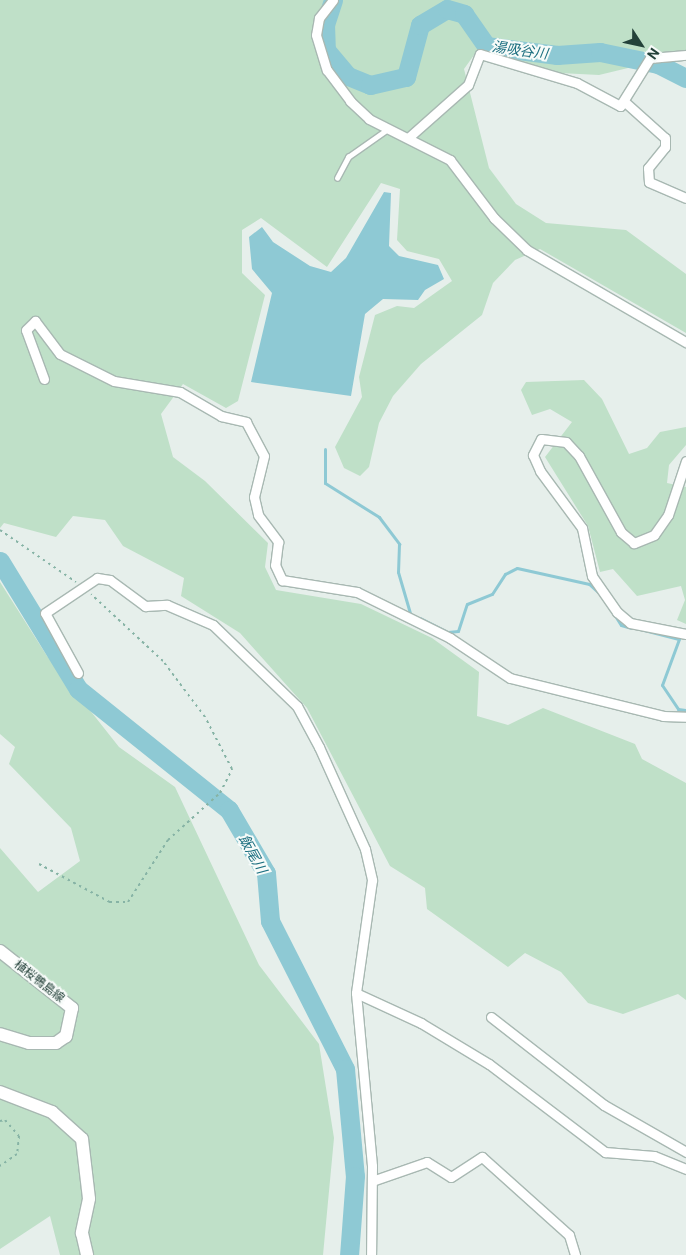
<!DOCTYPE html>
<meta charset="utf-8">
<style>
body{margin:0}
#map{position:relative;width:686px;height:1255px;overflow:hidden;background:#e6efeb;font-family:Roboto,"Noto Sans JP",sans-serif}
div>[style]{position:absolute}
.green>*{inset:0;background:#bfe0c8}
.water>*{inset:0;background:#8ec9d4}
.stream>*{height:3px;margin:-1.5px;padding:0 1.5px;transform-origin:1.5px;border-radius:1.5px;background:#8ec9d4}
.river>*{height:19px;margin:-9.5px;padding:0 9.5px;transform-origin:9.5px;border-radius:9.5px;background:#8ec9d4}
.path>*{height:2px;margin-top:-1px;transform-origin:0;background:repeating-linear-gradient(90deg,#86b3a5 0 2.5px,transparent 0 6.5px)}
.roads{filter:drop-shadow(1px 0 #a8b8b2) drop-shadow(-1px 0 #a8b8b2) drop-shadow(0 1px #a8b8b2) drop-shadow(0 -1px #a8b8b2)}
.lane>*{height:4.5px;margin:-2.25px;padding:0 2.25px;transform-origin:2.25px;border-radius:2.25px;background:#fff}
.street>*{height:9px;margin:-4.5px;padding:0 4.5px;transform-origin:4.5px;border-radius:4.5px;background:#fff}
.secondary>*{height:12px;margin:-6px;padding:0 6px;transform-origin:6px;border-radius:6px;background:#fff}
span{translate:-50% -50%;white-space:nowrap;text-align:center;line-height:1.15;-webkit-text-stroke:4px #f7fbf9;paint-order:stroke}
.street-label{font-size:12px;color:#24423a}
.water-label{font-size:14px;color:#1c6f80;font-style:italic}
.north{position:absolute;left:616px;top:20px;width:50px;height:50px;-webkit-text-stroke:4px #f7fbf9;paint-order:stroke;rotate:125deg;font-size:14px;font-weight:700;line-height:20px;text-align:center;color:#24423a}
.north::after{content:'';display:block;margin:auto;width:18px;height:22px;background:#24423a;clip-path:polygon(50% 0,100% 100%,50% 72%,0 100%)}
</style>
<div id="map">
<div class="green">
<i style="clip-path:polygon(0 0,686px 0,686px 54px,599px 75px,540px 72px,482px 44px,464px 69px,489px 168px,516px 204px,546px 223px,626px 230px,686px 274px,686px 333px,540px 249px,515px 260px,493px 283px,482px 315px,421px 364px,393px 396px,379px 423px,369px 467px,360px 476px,344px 468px,335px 447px,362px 397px,359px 377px,375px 315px,397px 306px,414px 308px,452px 281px,439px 259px,407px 251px,397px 240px,400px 189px,381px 183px,327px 267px,261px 218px,242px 230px,242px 273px,265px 295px,238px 401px,226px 408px,183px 384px,161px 414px,173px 457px,205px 481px,268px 543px,265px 567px,276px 590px,361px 604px,432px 638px,479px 672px,477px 716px,508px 725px,543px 708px,635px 744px,642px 759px,686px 783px,686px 1000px,678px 994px,623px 1014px,588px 1003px,561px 972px,525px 953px,508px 967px,427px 909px,425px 888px,390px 866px,307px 708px,240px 633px,181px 596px,184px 578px,123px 546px,105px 520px,73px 516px,56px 537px,4px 523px,0 528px)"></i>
<i style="clip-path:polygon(584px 380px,602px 399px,629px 454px,647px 448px,660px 432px,686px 427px,686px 445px,669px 465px,667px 483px,686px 487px,686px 624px,677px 620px,685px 600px,681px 586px,637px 596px,613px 569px,600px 572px,588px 526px,545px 457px,572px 422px,550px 409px,532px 415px,521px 390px,526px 382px)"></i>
<i style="clip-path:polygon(0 582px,47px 656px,119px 747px,175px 787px,259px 965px,319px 1044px,334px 1138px,323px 1255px,60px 1255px,50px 1216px,0 1249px,0 848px,38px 892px,80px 861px,71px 828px,9px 764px,15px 747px,0 734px)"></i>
</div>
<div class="water">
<i style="clip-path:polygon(384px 192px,391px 193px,389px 246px,399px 256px,438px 265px,444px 279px,425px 290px,418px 300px,383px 299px,365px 314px,351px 396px,251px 382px,272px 293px,252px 269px,249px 237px,262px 227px,273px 242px,310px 266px,331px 272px,346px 258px)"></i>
</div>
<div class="stream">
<i style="left:325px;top:449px;width:34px;rotate:90deg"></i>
<i style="left:325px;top:483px;width:64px;rotate:32.2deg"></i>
<i style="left:379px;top:517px;width:34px;rotate:53deg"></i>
<i style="left:399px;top:544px;width:28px;rotate:92deg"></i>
<i style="left:398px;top:572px;width:43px;rotate:73.7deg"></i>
<i style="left:614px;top:614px;width:13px;rotate:58deg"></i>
<i style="left:621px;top:625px;width:10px;rotate:17deg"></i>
<i style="left:420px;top:618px;width:31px;rotate:27deg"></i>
<i style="left:448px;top:632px;width:10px;rotate:-6deg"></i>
<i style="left:458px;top:631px;width:28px;rotate:-72deg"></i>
<i style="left:467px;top:604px;width:27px;rotate:-22deg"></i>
<i style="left:492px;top:594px;width:24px;rotate:-57deg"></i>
<i style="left:505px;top:574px;width:13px;rotate:-27deg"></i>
<i style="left:517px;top:568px;width:74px;rotate:12.5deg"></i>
<i style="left:589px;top:584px;width:13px;rotate:42deg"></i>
<i style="left:640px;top:629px;width:40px;rotate:14.4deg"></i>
<i style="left:679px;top:639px;width:49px;rotate:110.3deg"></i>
<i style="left:662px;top:685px;width:29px;rotate:56deg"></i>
<i style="left:678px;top:709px;width:8px;rotate:7deg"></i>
</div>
<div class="river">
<i style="left:333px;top:0;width:25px;rotate:108deg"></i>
<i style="left:325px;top:24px;width:26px;rotate:88deg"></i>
<i style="left:326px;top:50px;width:34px;rotate:50deg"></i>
<i style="left:348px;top:76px;width:24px;rotate:22deg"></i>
<i style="left:370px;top:85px;width:37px;rotate:-13deg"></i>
<i style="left:406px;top:77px;width:54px;rotate:-74.9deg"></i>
<i style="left:420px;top:25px;width:31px;rotate:-31deg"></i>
<i style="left:447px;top:9px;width:18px;rotate:16deg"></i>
<i style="left:464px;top:14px;width:39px;rotate:55deg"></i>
<i style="left:486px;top:46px;width:72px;rotate:7.2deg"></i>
<i style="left:557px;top:55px;width:43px;rotate:-4deg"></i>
<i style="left:600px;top:52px;width:59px;rotate:11.7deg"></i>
<i style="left:658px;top:64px;width:31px;rotate:27deg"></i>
<i style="left:0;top:561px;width:150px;rotate:58.6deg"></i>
<i style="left:78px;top:689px;width:193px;rotate:38.7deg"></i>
<i style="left:229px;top:810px;width:73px;rotate:59.6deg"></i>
<i style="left:266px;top:873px;width:48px;rotate:85.2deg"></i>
<i style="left:270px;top:921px;width:166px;rotate:63.1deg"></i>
<i style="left:345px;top:1069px;width:107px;rotate:84.7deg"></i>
<i style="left:355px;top:1176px;width:79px;rotate:94.3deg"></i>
</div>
<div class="path">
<i style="left:0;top:530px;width:92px;rotate:34.4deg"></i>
<i style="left:39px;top:864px;width:81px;rotate:28.2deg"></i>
<i style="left:110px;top:902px;width:18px"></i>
<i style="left:128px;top:902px;width:74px;rotate:-57.2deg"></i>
<i style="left:168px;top:840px;width:70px;rotate:-42.1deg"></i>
<i style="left:220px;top:793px;width:27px;rotate:-63deg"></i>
<i style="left:232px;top:769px;width:59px;rotate:-117.4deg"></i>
<i style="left:205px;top:717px;width:70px;rotate:-126.9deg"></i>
<i style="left:163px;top:661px;width:98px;rotate:-137.1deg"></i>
<i style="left:0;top:1121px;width:5px;rotate:-11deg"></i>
<i style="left:5px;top:1120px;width:21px;rotate:49deg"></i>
<i style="left:19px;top:1136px;width:18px;rotate:96deg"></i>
<i style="left:17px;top:1154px;width:21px;rotate:145deg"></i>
</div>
<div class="roads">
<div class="lane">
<i style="left:337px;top:178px;width:24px;rotate:-62deg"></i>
<i style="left:348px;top:157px;width:49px;rotate:-35deg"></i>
</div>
<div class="street">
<i style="left:333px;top:0;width:23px;rotate:128deg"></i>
<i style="left:319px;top:18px;width:17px;rotate:100deg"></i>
<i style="left:316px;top:35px;width:37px;rotate:73deg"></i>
<i style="left:327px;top:70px;width:39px;rotate:53deg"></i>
<i style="left:350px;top:101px;width:26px;rotate:43deg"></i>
<i style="left:369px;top:119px;width:91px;rotate:26.8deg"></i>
<i style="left:450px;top:160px;width:73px;rotate:52.8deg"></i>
<i style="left:494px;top:218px;width:46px;rotate:44.1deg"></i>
<i style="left:527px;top:250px;width:184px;rotate:30.1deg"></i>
<i style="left:626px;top:103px;width:52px;rotate:41.9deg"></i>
<i style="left:665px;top:138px;width:9px;rotate:90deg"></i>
<i style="left:665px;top:147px;width:27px;rotate:129deg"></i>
<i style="left:648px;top:168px;width:14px;rotate:86deg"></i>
<i style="left:649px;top:182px;width:40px;rotate:23.4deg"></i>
<i style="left:408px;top:138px;width:80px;rotate:-41.5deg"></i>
<i style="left:468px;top:85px;width:33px;rotate:-69deg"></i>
<i style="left:480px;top:54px;width:101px;rotate:16.6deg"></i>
<i style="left:577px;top:83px;width:49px;rotate:28.1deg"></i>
<i style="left:620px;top:106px;width:57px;rotate:-58deg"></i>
<i style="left:650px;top:58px;width:36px;rotate:-5deg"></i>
<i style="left:44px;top:379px;width:52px;rotate:-110.2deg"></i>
<i style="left:26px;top:330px;width:13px;rotate:-45deg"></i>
<i style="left:35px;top:321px;width:41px;rotate:52.9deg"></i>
<i style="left:60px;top:354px;width:60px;rotate:26.6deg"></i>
<i style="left:114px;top:381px;width:67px;rotate:9.5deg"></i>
<i style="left:180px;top:392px;width:48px;rotate:30.3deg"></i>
<i style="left:221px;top:416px;width:26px;rotate:13deg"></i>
<i style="left:246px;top:422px;width:38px;rotate:62deg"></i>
<i style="left:264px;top:456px;width:42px;rotate:103.7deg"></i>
<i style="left:254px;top:497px;width:18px;rotate:77deg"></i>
<i style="left:258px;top:515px;width:34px;rotate:53deg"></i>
<i style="left:278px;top:542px;width:23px;rotate:97deg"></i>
<i style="left:275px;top:565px;width:17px;rotate:65deg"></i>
<i style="left:282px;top:580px;width:76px;rotate:9.1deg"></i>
<i style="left:357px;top:592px;width:104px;rotate:26.3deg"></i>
<i style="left:450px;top:638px;width:72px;rotate:33.7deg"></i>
<i style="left:510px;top:678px;width:158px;rotate:13.9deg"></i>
<i style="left:663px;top:716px;width:23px;rotate:2deg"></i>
<i style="left:686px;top:461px;width:57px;rotate:108.4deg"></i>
<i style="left:668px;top:515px;width:24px;rotate:125deg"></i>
<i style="left:654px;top:535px;width:22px;rotate:158deg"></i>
<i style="left:634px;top:543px;width:17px;rotate:-140deg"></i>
<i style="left:621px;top:532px;width:87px;rotate:-118.9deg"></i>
<i style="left:579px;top:456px;width:19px;rotate:-133deg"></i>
<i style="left:566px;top:442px;width:25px;rotate:-173deg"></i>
<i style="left:541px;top:439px;width:18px;rotate:117deg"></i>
<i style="left:533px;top:455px;width:17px;rotate:66deg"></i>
<i style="left:540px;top:471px;width:71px;rotate:53.6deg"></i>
<i style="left:582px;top:528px;width:49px;rotate:78.2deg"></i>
<i style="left:592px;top:576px;width:44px;rotate:55.2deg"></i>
<i style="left:617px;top:612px;width:17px;rotate:40deg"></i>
<i style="left:630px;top:623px;width:57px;rotate:11.1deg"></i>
<i style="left:78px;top:673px;width:68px;rotate:-118.8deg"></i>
<i style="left:45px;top:613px;width:63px;rotate:-33.9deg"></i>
<i style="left:97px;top:578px;width:13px;rotate:9deg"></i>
<i style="left:110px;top:580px;width:44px;rotate:36.6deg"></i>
<i style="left:145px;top:606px;width:22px;rotate:-3deg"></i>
<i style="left:167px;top:605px;width:50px;rotate:23.5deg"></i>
<i style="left:213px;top:625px;width:117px;rotate:44deg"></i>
<i style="left:297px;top:706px;width:47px;rotate:61.8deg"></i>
<i style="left:319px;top:747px;width:112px;rotate:65.7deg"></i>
<i style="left:365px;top:849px;width:32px;rotate:77deg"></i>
<i style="left:372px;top:880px;width:114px;rotate:98.1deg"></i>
<i style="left:356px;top:993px;width:174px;rotate:84.7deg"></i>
<i style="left:372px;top:1166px;width:89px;rotate:90.6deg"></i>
<i style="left:356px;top:993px;width:72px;rotate:24.8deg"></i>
<i style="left:421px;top:1023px;width:79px;rotate:31.1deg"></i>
<i style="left:489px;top:1064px;width:146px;rotate:37.2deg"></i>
<i style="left:605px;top:1152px;width:49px;rotate:4.7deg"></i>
<i style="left:654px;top:1156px;width:35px;rotate:22deg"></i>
<i style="left:491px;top:1017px;width:143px;rotate:37.9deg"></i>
<i style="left:604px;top:1105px;width:95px;rotate:29.8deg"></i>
<i style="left:372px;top:1181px;width:58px;rotate:-19.1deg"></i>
<i style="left:427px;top:1162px;width:28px;rotate:32deg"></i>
<i style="left:451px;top:1177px;width:37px;rotate:-33deg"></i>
<i style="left:482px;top:1157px;width:117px;rotate:41.9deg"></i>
<i style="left:569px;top:1235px;width:21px;rotate:73deg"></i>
</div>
<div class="secondary">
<i style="left:0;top:951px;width:92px;rotate:38.4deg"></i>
<i style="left:72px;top:1008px;width:29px;rotate:102deg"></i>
<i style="left:66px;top:1036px;width:12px;rotate:145deg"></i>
<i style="left:56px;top:1043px;width:27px;rotate:180deg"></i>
<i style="left:29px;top:1043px;width:30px;rotate:-163deg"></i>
<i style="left:0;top:1092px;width:56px;rotate:21deg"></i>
<i style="left:52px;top:1112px;width:40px;rotate:42deg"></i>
<i style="left:82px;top:1139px;width:60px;rotate:83.3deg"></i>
<i style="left:89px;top:1199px;width:35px;rotate:102deg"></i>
<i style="left:82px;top:1233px;width:23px;rotate:77deg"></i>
</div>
</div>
<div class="street-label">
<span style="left:39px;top:982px;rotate:38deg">植桜鴨島線</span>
</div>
<div class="water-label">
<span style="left:520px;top:50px;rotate:8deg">湯吸谷川</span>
<span style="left:253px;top:854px;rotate:61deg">飯尾川</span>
</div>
<div class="north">N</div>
</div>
